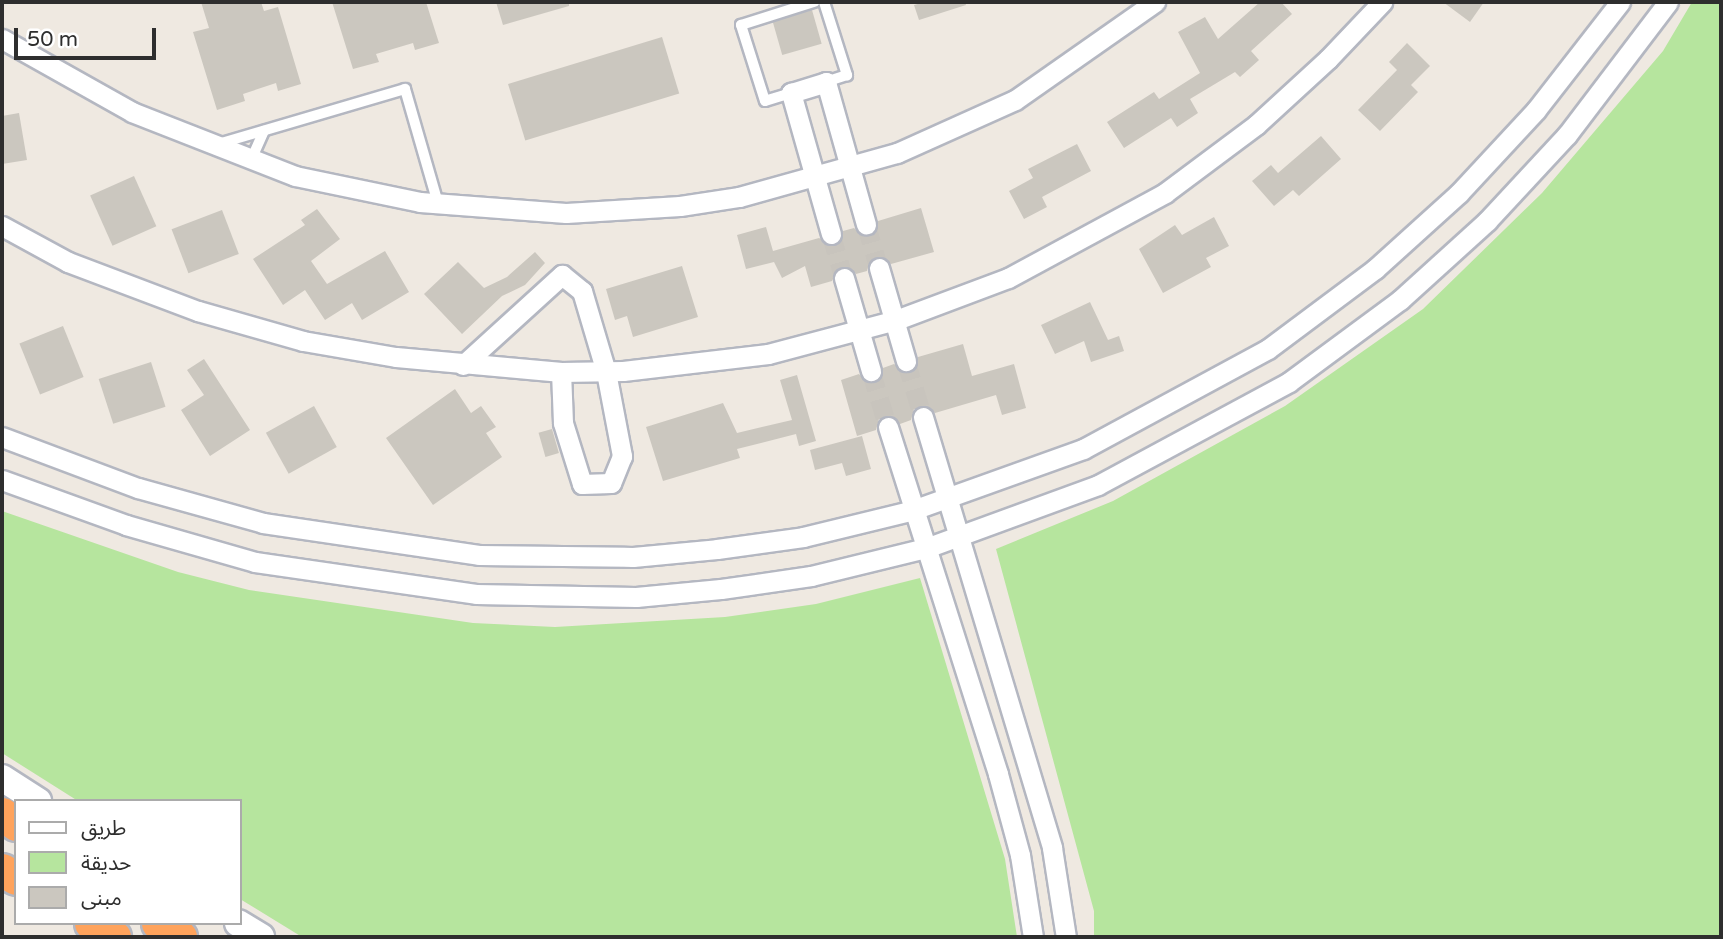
<!DOCTYPE html>
<meta charset="utf-8">
<style>
body{margin:0}
#map{position:relative;width:1723px;height:939px;overflow:hidden;background:#efe9e1;font-family:"Varela Round","Noto Sans Arabic",sans-serif}
div>[style]{position:absolute}
.green>*{inset:0;background:#b6e59e}
.building>*{inset:0;background:#cbc7bf;transform-origin:0 0}
.minor-tunnel>*{height:19px;margin-top:-9.5px;transform-origin:0;background:repeating-linear-gradient(90deg,#c8c4bd 0 19px,transparent 0 29px)}
.roads{filter:drop-shadow(2px 0 #b4b7c1) drop-shadow(-2px 0 #b4b7c1) drop-shadow(0 2px #b4b7c1) drop-shadow(0 -2px #b4b7c1)}
.service>*{height:10px;margin:-5px;padding:0 5px;transform-origin:5px;border-radius:5px;background:#fff}
.minor>*{height:19px;margin:-9.5px;padding:0 9.5px;transform-origin:9.5px;border-radius:9.5px;background:#fff}
.secondary>*{height:26px;margin:-13px;padding:0 13px;transform-origin:13px;border-radius:13px;background:#fff}
.motorway>*{height:33px;margin:-16.5px;padding:0 16.5px;transform-origin:16.5px;border-radius:16.5px;background:#ffa35c}
span{translate:-50% -50%;white-space:nowrap;text-align:center;line-height:1.15;-webkit-text-stroke:6px #fff;paint-order:stroke}
.frame{position:absolute;inset:0;border:4px solid #2e2e2e;pointer-events:none}
.legend{position:absolute;left:14px;top:799px;width:228px;height:126px;box-sizing:border-box;background:#fff;border:2px solid #ababab;margin:0;padding:9px 12px;list-style:none;font-size:21px;color:#2e2e2e}
.legend li{display:flex;align-items:center;gap:14px;height:35px}
.legend b{width:35px;border:2px solid #ababab}
.scale{position:absolute;left:14px;top:28px;width:142px;height:32px;box-sizing:border-box;border:4px solid #2e2e2e;border-top:0;padding-left:9px;font-size:21px;line-height:24px;white-space:nowrap;color:#2e2e2e;-webkit-text-stroke:5px #fff;paint-order:stroke}
</style>
<div id="map">
<div class="green">
<i style="clip-path:polygon(1692px 2px,1721px 2px,1721px 937px,1094px 937px,1094px 911px,996px 549px,1113px 501px,1285px 406px,1423px 309px,1542px 193px,1663px 51px)"></i>
<i style="clip-path:polygon(2px 511px,178px 572px,249px 590px,473px 623px,555px 627px,725px 617px,816px 604px,920px 578px,1005px 859px,1017px 937px,302px 937px,240px 899px,240px 801px,78px 801px,2px 753px)"></i>
</div>
<div class="building">
<i style="clip-path:polygon(201px 2px,261px 2px,264px 11px,278px 7px,301px 84px,278px 91px,276px 83px,243px 94px,245px 101px,217px 110px,193px 32px,209px 28px)"></i>
<i style="clip-path:polygon(332px 2px,426px 2px,439px 43px,415px 50px,413px 43px,376px 54px,379px 62px,353px 69px)"></i>
<i style="clip-path:polygon(496px 2px,569px 2px,569px 6px,503px 25px)"></i>
<i style="clip-path:polygon(925px 2px,965px 2px,966px 5px,919px 20px,914px 5px)"></i>
<i style="clip-path:polygon(1260px 2px,1281px 2px,1292px 14px,1251px 51px,1259px 60px,1240px 77px,1235px 72px,1190px 99px,1198px 113px,1177px 127px,1171px 118px,1124px 148px,1107px 122px,1154px 92px,1159px 99px,1200px 73px,1178px 32px,1205px 17px,1218px 39px)"></i>
<i style="clip-path:polygon(1443px 2px,1484px 2px,1470px 22px)"></i>
<i style="left:812px;top:10px;width:35px;height:41px;rotate:74deg"></i>
<i style="left:662px;top:37px;width:59px;height:161px;rotate:73deg"></i>
<i style="clip-path:polygon(1407px 43px,1430px 66px,1411px 85px,1418px 92px,1380px 131px,1358px 110px,1397px 70px,1389px 62px)"></i>
<i style="clip-path:polygon(19px 113px,27px 160px,2px 164px,2px 116px)"></i>
<i style="clip-path:polygon(1321px 136px,1341px 159px,1299px 196px,1293px 190px,1274px 206px,1252px 181px,1271px 165px,1278px 173px)"></i>
<i style="clip-path:polygon(1077px 144px,1091px 171px,1042px 197px,1047px 207px,1024px 219px,1009px 191px,1033px 178px,1028px 169px)"></i>
<i style="left:134px;top:176px;width:55px;height:48px;rotate:66deg"></i>
<i style="clip-path:polygon(921px 208px,934px 252px,891px 264px,876px 256px,870px 260px,867px 271px,856px 274px,848px 266px,840px 267px,832px 281px,811px 287px,805px 266px,782px 278px,774px 262px,746px 269px,737px 235px,766px 227px,773px 251px,819px 238px,834px 246px,840px 242px,843px 231px,854px 228px,862px 236px,870px 236px,878px 221px)"></i>
<i style="clip-path:polygon(317px 209px,340px 239px,311px 261px,327px 284px,385px 251px,409px 292px,362px 320px,352px 303px,325px 320px,305px 290px,283px 305px,253px 259px,305px 225px,301px 220px)"></i>
<i style="left:222px;top:210px;width:47px;height:54px;rotate:69deg"></i>
<i style="clip-path:polygon(1214px 217px,1229px 246px,1206px 258px,1211px 267px,1163px 293px,1139px 249px,1175px 225px,1182px 235px)"></i>
<i style="clip-path:polygon(535px 252px,545px 263px,525px 285px,502px 296px,462px 334px,424px 294px,458px 262px,484px 288px,507px 277px)"></i>
<i style="clip-path:polygon(682px 266px,698px 317px,633px 337px,627px 316px,615px 320px,606px 289px)"></i>
<i style="clip-path:polygon(1090px 302px,1108px 340px,1119px 336px,1124px 351px,1091px 362px,1084px 341px,1055px 354px,1041px 325px)"></i>
<i style="left:63px;top:326px;width:55px;height:47px;rotate:68deg"></i>
<i style="clip-path:polygon(963px 344px,972px 376px,1014px 364px,1026px 408px,1002px 415px,996px 395px,935px 413px,920px 405px,914px 409px,911px 420px,900px 424px,885px 415px,879px 419px,876px 430px,857px 436px,841px 380px,859px 374px,867px 383px,875px 382px,883px 368px,894px 364px,909px 373px,915px 369px,918px 357px)"></i>
<i style="clip-path:polygon(204px 359px,250px 430px,210px 456px,181px 410px,204px 395px,187px 370px)"></i>
<i style="left:151px;top:362px;width:47px;height:55px;rotate:72deg"></i>
<i style="clip-path:polygon(797px 375px,816px 441px,799px 446px,796px 434px,737px 449px,740px 458px,663px 481px,646px 427px,723px 403px,737px 433px,792px 420px,780px 380px)"></i>
<i style="clip-path:polygon(455px 389px,471px 413px,481px 406px,496px 427px,486px 433px,502px 457px,433px 505px,386px 438px)"></i>
<i style="left:314px;top:406px;width:47px;height:55px;rotate:61deg"></i>
<i style="left:552px;top:429px;width:25px;height:14px;rotate:74deg"></i>
<i style="clip-path:polygon(862px 436px,871px 469px,846px 476px,842px 463px,815px 470px,810px 450px)"></i>
</div>
<div class="minor-tunnel">
<i style="left:866px;top:224px;width:46px;rotate:73.5deg"></i>
<i style="left:831px;top:234px;width:46px;rotate:73.5deg"></i>
<i style="left:906px;top:361px;width:59px;rotate:73.1deg"></i>
<i style="left:871px;top:371px;width:59px;rotate:73.1deg"></i>
</div>
<div class="roads">
<div class="service">
<i style="left:824px;top:2px;width:77px;rotate:72.5deg"></i>
<i style="left:847px;top:75px;width:22px;rotate:162deg"></i>
<i style="left:791px;top:93px;width:27px;rotate:163deg"></i>
<i style="left:765px;top:101px;width:80px;rotate:-107.5deg"></i>
<i style="left:741px;top:25px;width:77px;rotate:-17.5deg"></i>
<i style="left:218px;top:144px;width:195px;rotate:-16.4deg"></i>
<i style="left:405px;top:89px;width:119px;rotate:73.9deg"></i>
<i style="left:251px;top:160px;width:32px;rotate:-66deg"></i>
</div>
<div class="minor">
<i style="left:2px;top:39px;width:149px;rotate:29.3deg"></i>
<i style="left:132px;top:112px;width:175px;rotate:21.4deg"></i>
<i style="left:295px;top:176px;width:128px;rotate:11.7deg"></i>
<i style="left:420px;top:202px;width:146px;rotate:4.3deg"></i>
<i style="left:566px;top:213px;width:114px;rotate:-3.5deg"></i>
<i style="left:680px;top:206px;width:60px;rotate:-8.7deg"></i>
<i style="left:739px;top:197px;width:164px;rotate:-15.6deg"></i>
<i style="left:897px;top:153px;width:129px;rotate:-24.2deg"></i>
<i style="left:1015px;top:100px;width:171px;rotate:-35deg"></i>
<i style="left:2px;top:226px;width:75px;rotate:28.6deg"></i>
<i style="left:68px;top:262px;width:139px;rotate:20.7deg"></i>
<i style="left:198px;top:311px;width:109px;rotate:15.9deg"></i>
<i style="left:303px;top:341px;width:94px;rotate:9.8deg"></i>
<i style="left:396px;top:357px;width:166px;rotate:5.2deg"></i>
<i style="left:561px;top:372px;width:62px;rotate:-0.9deg"></i>
<i style="left:623px;top:371px;width:146px;rotate:-6.7deg"></i>
<i style="left:768px;top:354px;width:132px;rotate:-14.9deg"></i>
<i style="left:896px;top:320px;width:120px;rotate:-20.6deg"></i>
<i style="left:1008px;top:278px;width:179px;rotate:-28.4deg"></i>
<i style="left:1165px;top:193px;width:114px;rotate:-36.8deg"></i>
<i style="left:1256px;top:125px;width:98px;rotate:-42.5deg"></i>
<i style="left:1328px;top:59px;width:79px;rotate:-46.5deg"></i>
<i style="left:831px;top:234px;width:147px;rotate:-105.8deg"></i>
<i style="left:791px;top:93px;width:37px;rotate:-17deg"></i>
<i style="left:826px;top:82px;width:148px;rotate:74.3deg"></i>
<i style="left:879px;top:268px;width:97px;rotate:73.8deg"></i>
<i style="left:844px;top:278px;width:97px;rotate:73.8deg"></i>
<i style="left:463px;top:365px;width:134px;rotate:-42.3deg"></i>
<i style="left:562px;top:275px;width:26px;rotate:39deg"></i>
<i style="left:582px;top:291px;width:84px;rotate:73.5deg"></i>
<i style="left:606px;top:372px;width:86px;rotate:79.2deg"></i>
<i style="left:622px;top:456px;width:29px;rotate:112deg"></i>
<i style="left:611px;top:483px;width:29px;rotate:178deg"></i>
<i style="left:582px;top:484px;width:64px;rotate:-107.3deg"></i>
<i style="left:563px;top:423px;width:51px;rotate:-92.2deg"></i>
<i style="left:923px;top:417px;width:450px;rotate:73.3deg"></i>
<i style="left:1052px;top:848px;width:90px;rotate:81.1deg"></i>
<i style="left:888px;top:427px;width:364px;rotate:72.4deg"></i>
<i style="left:998px;top:774px;width:84px;rotate:74.8deg"></i>
<i style="left:1020px;top:855px;width:83px;rotate:81deg"></i>
<i style="left:2px;top:437px;width:145px;rotate:20.6deg"></i>
<i style="left:138px;top:488px;width:130px;rotate:15.6deg"></i>
<i style="left:263px;top:523px;width:218px;rotate:8.4deg"></i>
<i style="left:479px;top:555px;width:154px;rotate:0.7deg"></i>
<i style="left:633px;top:557px;width:84px;rotate:-5.4deg"></i>
<i style="left:717px;top:549px;width:87px;rotate:-7.9deg"></i>
<i style="left:803px;top:537px;width:110px;rotate:-13.7deg"></i>
<i style="left:910px;top:511px;width:184px;rotate:-19.7deg"></i>
<i style="left:1083px;top:449px;width:210px;rotate:-28.4deg"></i>
<i style="left:1268px;top:349px;width:134px;rotate:-36.8deg"></i>
<i style="left:1375px;top:269px;width:113px;rotate:-42.1deg"></i>
<i style="left:1459px;top:193px;width:113px;rotate:-47.1deg"></i>
<i style="left:1536px;top:110px;width:137px;rotate:-52.1deg"></i>
<i style="left:2px;top:480px;width:132px;rotate:19.9deg"></i>
<i style="left:126px;top:525px;width:134px;rotate:16deg"></i>
<i style="left:255px;top:562px;width:223px;rotate:8.2deg"></i>
<i style="left:476px;top:594px;width:160px;rotate:1.1deg"></i>
<i style="left:636px;top:597px;width:85px;rotate:-5.4deg"></i>
<i style="left:721px;top:589px;width:91px;rotate:-8.2deg"></i>
<i style="left:811px;top:576px;width:118px;rotate:-13.7deg"></i>
<i style="left:926px;top:548px;width:183px;rotate:-20.1deg"></i>
<i style="left:1098px;top:485px;width:217px;rotate:-28.3deg"></i>
<i style="left:1289px;top:382px;width:138px;rotate:-36.5deg"></i>
<i style="left:1400px;top:300px;width:118px;rotate:-42.2deg"></i>
<i style="left:1487px;top:221px;width:117px;rotate:-47.1deg"></i>
<i style="left:1567px;top:135px;width:167px;rotate:-52.8deg"></i>
</div>
<div class="secondary">
<i style="left:2px;top:778px;width:43px;rotate:32.6deg"></i>
<i style="left:238px;top:923px;width:27px;rotate:31deg"></i>
</div>
<div class="motorway">
<i style="left:2px;top:814px;width:17px;rotate:36deg"></i>
<i style="left:2px;top:870px;width:16px;rotate:30deg"></i>
<i style="left:91px;top:923px;width:27px;rotate:31deg"></i>
<i style="left:158px;top:923px;width:26px;rotate:32deg"></i>
</div>
</div>
<div class="frame"></div>
<ul class="legend">
<li><b style="height:9px;background:#fff"></b>طريق</li>
<li><b style="height:19px;background:#b6e59e"></b>حديقة</li>
<li><b style="height:19px;background:#cbc7bf"></b>مبنى</li>
</ul>
<div class="scale">50 m</div>
</div>
